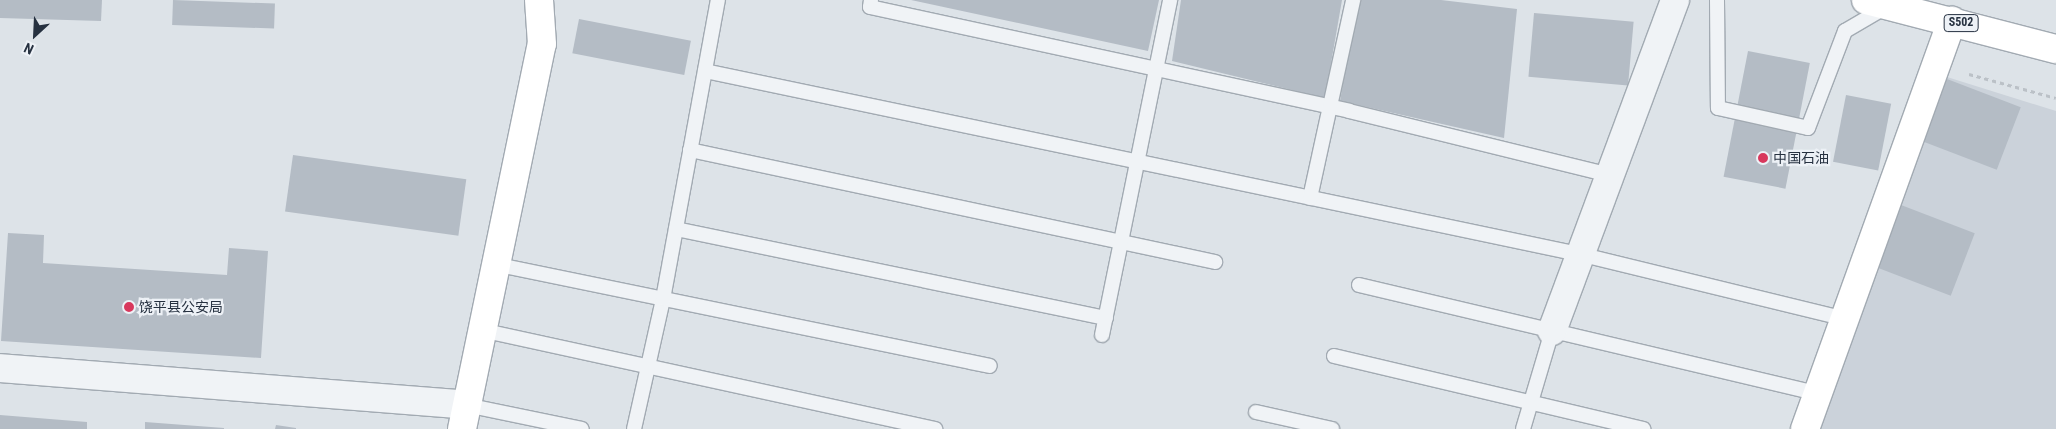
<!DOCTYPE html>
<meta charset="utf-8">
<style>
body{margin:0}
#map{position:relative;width:2056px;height:429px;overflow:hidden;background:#dde3e8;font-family:"Roboto Condensed","Noto Sans SC",sans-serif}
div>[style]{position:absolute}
.built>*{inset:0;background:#cbd2da}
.building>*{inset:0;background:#b4bcc5;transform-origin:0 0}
.path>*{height:3px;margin-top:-1.5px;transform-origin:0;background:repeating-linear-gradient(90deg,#bbc1c7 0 4px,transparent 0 8px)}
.roads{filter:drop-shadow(1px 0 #a2aab2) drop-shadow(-1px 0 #a2aab2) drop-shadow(0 1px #a2aab2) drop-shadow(0 -1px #a2aab2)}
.lane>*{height:14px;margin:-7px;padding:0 7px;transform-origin:7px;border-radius:7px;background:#f0f3f6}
.street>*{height:28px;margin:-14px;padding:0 14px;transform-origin:14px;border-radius:14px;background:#f0f3f6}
.secondary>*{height:28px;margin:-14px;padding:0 14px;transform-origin:14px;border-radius:14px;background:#fff}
.primary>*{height:28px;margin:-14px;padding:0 14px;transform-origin:14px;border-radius:14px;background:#fff}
.dots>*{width:14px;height:14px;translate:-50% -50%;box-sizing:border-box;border:2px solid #edf1f6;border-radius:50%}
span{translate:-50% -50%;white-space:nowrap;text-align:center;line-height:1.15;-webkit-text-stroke:4.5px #edf1f6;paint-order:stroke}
.shield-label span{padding:1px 4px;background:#edf1f6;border:1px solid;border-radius:4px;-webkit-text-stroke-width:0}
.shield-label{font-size:12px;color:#263140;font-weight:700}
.poi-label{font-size:14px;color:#263140}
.left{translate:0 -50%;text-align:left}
.north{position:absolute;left:10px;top:10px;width:50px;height:50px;-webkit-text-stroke:4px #edf1f6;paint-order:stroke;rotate:205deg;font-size:14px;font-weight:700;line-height:20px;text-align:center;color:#263140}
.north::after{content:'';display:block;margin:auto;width:18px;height:22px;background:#263140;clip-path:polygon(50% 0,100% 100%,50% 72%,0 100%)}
</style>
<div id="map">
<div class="built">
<i style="clip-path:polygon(1947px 77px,2056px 111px,2056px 429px,1814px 429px)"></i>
</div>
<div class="building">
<i style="clip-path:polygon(0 0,102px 0,101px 21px,0 18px)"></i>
<i style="left:173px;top:0;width:102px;height:25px;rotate:2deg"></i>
<i style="clip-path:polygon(911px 0,1159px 0,1148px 51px)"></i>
<i style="clip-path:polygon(1181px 0,1342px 0,1325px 98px,1172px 61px)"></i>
<i style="clip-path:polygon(1357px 0,1441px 0,1517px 9px,1504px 138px,1340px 101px)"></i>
<i style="left:1534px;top:13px;width:100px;height:64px;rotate:5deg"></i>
<i style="left:579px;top:19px;width:114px;height:35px;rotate:11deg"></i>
<i style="left:1748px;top:51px;width:63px;height:128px;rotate:11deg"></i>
<i style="left:1947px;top:79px;width:79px;height:67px;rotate:21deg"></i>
<i style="left:1846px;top:95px;width:46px;height:68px;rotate:11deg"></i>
<i style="left:293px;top:155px;width:175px;height:57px;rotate:8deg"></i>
<i style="left:1901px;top:205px;width:79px;height:67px;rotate:21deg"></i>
<i style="clip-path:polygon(8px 233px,44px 235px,43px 263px,227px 275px,229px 248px,268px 251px,261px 358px,1px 341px)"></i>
<i style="clip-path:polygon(0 415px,87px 422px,87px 429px,0 429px)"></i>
<i style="clip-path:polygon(145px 422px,224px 428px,224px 429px,145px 429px)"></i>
<i style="clip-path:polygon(276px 425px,296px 428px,296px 429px,275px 429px)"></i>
</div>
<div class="path">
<i style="left:1969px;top:74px;width:90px;rotate:15.4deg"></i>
</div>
<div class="roads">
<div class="lane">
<i style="left:871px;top:0;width:7px;rotate:98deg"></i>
<i style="left:870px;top:7px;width:490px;rotate:12.2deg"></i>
<i style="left:1349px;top:111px;width:269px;rotate:13.8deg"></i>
<i style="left:1717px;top:0;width:108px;rotate:89.5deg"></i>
<i style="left:1718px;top:108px;width:92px;rotate:12.5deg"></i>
<i style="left:1808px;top:128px;width:104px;rotate:-69.1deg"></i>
<i style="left:1845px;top:31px;width:48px;rotate:-30.3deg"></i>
<i style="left:705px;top:71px;width:893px;rotate:11.83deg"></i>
<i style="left:1579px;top:254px;width:275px;rotate:13.7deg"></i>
<i style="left:690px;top:150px;width:537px;rotate:12.04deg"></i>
<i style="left:1310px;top:198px;width:203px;rotate:-77.7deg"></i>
<i style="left:676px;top:229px;width:439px;rotate:11.7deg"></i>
<i style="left:494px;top:264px;width:506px;rotate:11.62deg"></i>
<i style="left:1359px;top:285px;width:473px;rotate:13.3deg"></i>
<i style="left:481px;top:330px;width:465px;rotate:12.3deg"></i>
<i style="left:1102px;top:335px;width:342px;rotate:-78.5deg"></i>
<i style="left:1334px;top:356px;width:318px;rotate:13.3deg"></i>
<i style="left:466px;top:405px;width:118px;rotate:11.7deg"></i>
<i style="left:1256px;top:412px;width:78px;rotate:12.6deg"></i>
<i style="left:634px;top:429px;width:133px;rotate:-77.4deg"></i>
<i style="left:663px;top:299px;width:304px;rotate:-79.6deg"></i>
<i style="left:1523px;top:429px;width:102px;rotate:-73.5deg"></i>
</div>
<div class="street">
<i style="left:1552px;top:331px;width:353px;rotate:-69.6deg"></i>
<i style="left:0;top:368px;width:467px;rotate:4.5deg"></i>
</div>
<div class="secondary">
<i style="left:462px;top:429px;width:393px;rotate:-78.3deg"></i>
<i style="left:542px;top:44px;width:44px;rotate:-93.9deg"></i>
<i style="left:1805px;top:429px;width:434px;rotate:-70.2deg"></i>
</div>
<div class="primary">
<i style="left:1866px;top:0;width:196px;rotate:14.5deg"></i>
</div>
</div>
<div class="dots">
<i style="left:1763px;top:158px;background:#d8385d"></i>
<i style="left:129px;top:307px;background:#d8385d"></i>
</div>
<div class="shield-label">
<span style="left:1961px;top:23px">S502</span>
</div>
<div class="poi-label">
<span class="left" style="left:1773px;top:158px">中国石油</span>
<span class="left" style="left:139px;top:307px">饶平县公安局</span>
</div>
<div class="north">N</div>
</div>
